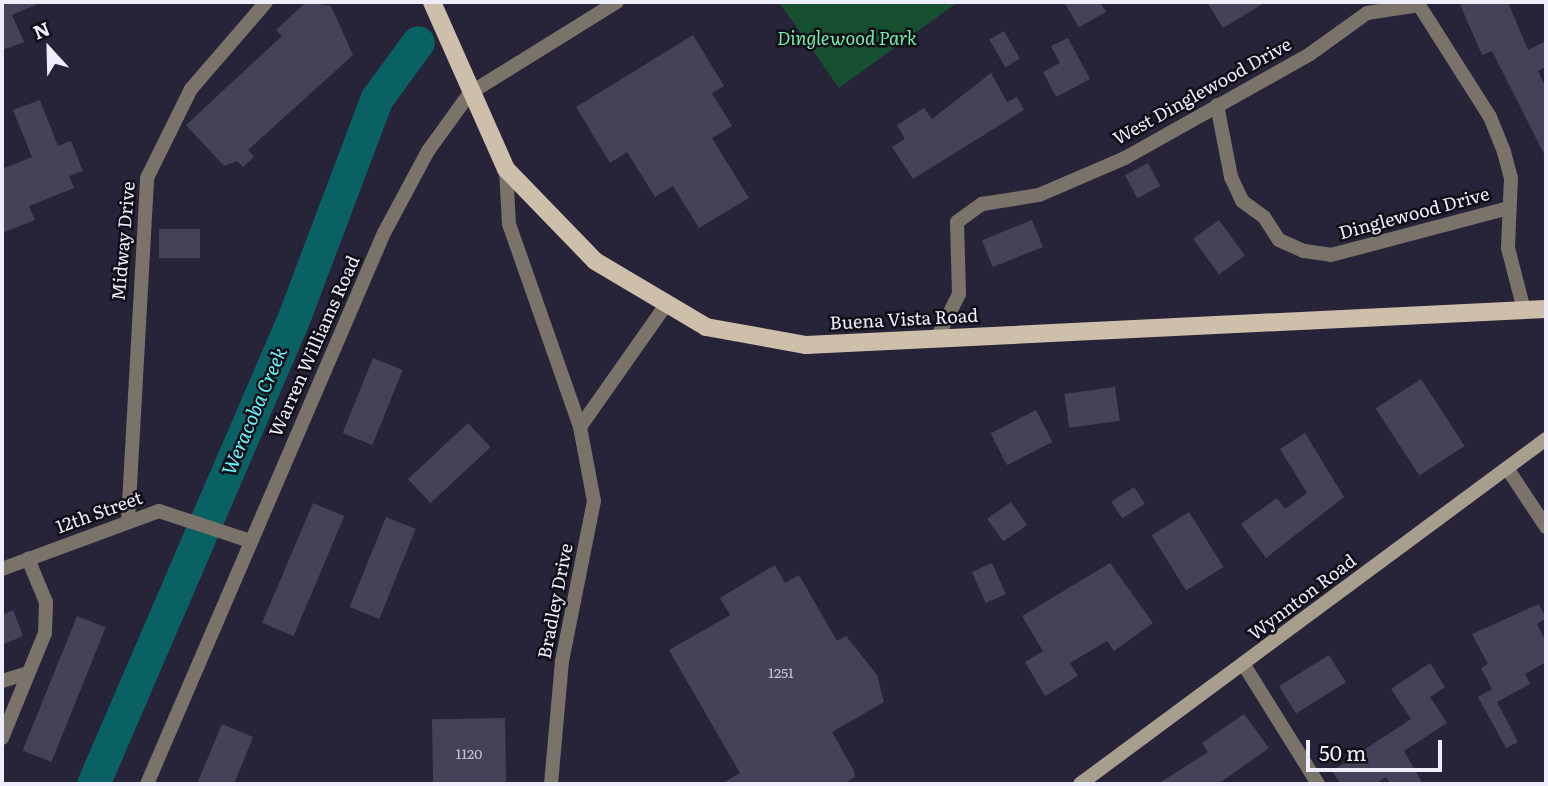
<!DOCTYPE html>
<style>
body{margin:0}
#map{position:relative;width:1548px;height:786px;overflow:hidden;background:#272439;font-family:Literata,serif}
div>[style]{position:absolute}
.green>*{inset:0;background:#165031}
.river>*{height:33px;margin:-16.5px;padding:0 16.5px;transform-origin:16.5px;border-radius:16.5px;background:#0a6164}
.building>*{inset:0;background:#444258;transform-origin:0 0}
.street>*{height:14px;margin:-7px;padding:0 7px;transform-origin:7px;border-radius:7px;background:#797369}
.secondary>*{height:14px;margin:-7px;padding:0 7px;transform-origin:7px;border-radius:7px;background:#a89e8e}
.primary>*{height:18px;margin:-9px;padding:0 9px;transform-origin:9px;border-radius:9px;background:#cdbfaa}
span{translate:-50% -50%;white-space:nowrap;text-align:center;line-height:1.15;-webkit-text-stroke:5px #100f18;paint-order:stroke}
.number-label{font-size:14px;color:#c4c2d2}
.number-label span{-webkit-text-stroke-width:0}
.park-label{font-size:18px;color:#73f1a9;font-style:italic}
.street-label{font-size:18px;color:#eeedfb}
.water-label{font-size:19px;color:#69f7fc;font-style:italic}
.frame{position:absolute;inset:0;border:4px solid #eeedfb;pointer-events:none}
.north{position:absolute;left:14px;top:14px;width:70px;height:70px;-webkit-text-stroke:5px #100f18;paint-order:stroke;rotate:338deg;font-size:19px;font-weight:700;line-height:28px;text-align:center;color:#eeedfb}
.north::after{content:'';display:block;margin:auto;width:24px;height:32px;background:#eeedfb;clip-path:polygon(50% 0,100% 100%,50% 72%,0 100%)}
.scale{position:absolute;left:1306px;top:740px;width:136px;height:32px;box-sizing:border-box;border:4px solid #eeedfb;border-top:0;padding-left:9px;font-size:21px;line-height:24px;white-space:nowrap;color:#eeedfb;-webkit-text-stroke:5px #100f18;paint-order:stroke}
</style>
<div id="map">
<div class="green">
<i style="clip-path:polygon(779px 2px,958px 2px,839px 88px)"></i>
</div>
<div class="river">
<i style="left:93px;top:784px;width:500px;rotate:-66.7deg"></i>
<i style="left:291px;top:325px;width:243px;rotate:-69.3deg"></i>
<i style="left:377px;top:98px;width:69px;rotate:-53.8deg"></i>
</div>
<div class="building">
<i style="clip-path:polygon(2px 2px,42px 2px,12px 15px,24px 42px,2px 50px)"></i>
<i style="clip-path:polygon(306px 2px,331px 6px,353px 55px,248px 150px,254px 157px,243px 167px,237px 161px,224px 166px,186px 125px,282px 36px,276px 30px)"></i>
<i style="clip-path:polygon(1064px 2px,1100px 2px,1106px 12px,1079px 27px)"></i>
<i style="clip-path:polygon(1207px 2px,1266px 2px,1223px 28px)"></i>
<i style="clip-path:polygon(1459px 2px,1508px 2px,1528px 50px,1546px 41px,1546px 67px,1538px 71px,1546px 88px,1546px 158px,1492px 51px,1482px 55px)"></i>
<i style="left:1004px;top:31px;width:32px;height:17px;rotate:60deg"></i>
<i style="clip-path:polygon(693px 35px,724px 86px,712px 93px,732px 126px,712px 138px,749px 198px,699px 228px,673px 186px,655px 197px,627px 152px,610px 163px,576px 107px)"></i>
<i style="clip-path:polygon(1068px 38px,1090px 79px,1056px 97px,1043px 72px,1060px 63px,1051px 46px)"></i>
<i style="clip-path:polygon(991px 73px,1007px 102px,1017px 97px,1024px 110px,913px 179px,892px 147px,905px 139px,897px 125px,924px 108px,932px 119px)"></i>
<i style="clip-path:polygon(40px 100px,58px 146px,71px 141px,83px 171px,69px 176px,74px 188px,29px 206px,35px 220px,2px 233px,2px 169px,32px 157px,13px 110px)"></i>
<i style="left:1148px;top:163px;width:26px;height:26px;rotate:62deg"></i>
<i style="left:1032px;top:220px;width:29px;height:54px;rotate:68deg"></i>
<i style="left:1219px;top:220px;width:44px;height:32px;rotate:54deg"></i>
<i style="left:159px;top:229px;width:41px;height:29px"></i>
<i style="left:373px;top:358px;width:32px;height:81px;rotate:22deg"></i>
<i style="left:1421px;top:379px;width:80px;height:54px;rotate:57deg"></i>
<i style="left:1115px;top:387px;width:34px;height:51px;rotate:82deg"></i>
<i style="left:1036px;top:410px;width:36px;height:51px;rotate:63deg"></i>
<i style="left:468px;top:423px;width:33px;height:82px;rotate:47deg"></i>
<i style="clip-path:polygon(1305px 433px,1344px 497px,1266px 558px,1241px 524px,1277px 498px,1285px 509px,1307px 493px,1280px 449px)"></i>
<i style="left:1134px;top:487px;width:20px;height:27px;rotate:57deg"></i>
<i style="left:1011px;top:502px;width:28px;height:29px;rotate:55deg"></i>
<i style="left:313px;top:503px;width:34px;height:130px;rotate:23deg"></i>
<i style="left:1189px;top:512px;width:65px;height:44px;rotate:58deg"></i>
<i style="left:386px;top:517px;width:32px;height:97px;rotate:22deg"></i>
<i style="left:992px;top:563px;width:34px;height:22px;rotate:66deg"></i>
<i style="clip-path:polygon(1110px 563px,1153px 623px,1114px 651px,1107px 641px,1070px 663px,1078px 676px,1045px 696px,1025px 662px,1043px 651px,1022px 616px)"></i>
<i style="clip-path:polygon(775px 565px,785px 583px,799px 575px,837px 641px,846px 636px,877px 675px,884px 702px,832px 732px,853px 769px,855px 777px,843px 784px,721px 784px,740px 773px,669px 650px,730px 615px,720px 598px)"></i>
<i style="clip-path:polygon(1539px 604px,1546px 618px,1537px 624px,1546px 642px,1546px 662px,1525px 674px,1530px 684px,1497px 702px,1518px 742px,1506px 748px,1478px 697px,1492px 689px,1481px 668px,1488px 664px,1472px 634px)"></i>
<i style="clip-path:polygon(13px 610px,23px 636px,2px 645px,2px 615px)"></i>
<i style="left:77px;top:616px;width:31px;height:145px;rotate:22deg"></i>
<i style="left:1329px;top:655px;width:32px;height:59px;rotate:58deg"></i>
<i style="clip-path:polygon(1430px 663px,1445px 687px,1430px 697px,1447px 723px,1404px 751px,1423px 784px,1390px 784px,1386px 777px,1375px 784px,1341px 784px,1332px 771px,1411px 719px,1391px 689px)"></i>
<i style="clip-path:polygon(1244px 714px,1269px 748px,1218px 784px,1158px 784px,1208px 752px,1202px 743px)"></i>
<i style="left:505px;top:718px;width:66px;height:73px;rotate:89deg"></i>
<i style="clip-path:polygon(222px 724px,253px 737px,234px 784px,197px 784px)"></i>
</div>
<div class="street">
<i style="left:1417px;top:2px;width:136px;rotate:57.6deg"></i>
<i style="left:1490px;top:117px;width:38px;rotate:68deg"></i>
<i style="left:1504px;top:152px;width:27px;rotate:75deg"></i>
<i style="left:1511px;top:178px;width:70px;rotate:92.5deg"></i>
<i style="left:1508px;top:248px;width:64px;rotate:75.5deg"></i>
<i style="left:1217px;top:105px;width:73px;rotate:79deg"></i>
<i style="left:1231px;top:177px;width:26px;rotate:65deg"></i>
<i style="left:1242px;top:201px;width:27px;rotate:36deg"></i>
<i style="left:1264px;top:217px;width:27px;rotate:57deg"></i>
<i style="left:1279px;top:240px;width:27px;rotate:24deg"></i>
<i style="left:1304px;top:251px;width:27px;rotate:8deg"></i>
<i style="left:1331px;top:255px;width:180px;rotate:-14.8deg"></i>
<i style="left:506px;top:169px;width:55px;rotate:86.9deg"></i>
<i style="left:509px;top:224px;width:215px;rotate:70.7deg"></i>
<i style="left:580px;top:427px;width:75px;rotate:79.3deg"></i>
<i style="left:594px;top:501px;width:163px;rotate:101.3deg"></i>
<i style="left:562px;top:661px;width:123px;rotate:95.1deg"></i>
<i style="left:937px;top:338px;width:49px;rotate:-63.4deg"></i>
<i style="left:959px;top:294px;width:72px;rotate:-91.6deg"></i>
<i style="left:957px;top:222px;width:31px;rotate:-36deg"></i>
<i style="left:982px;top:204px;width:58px;rotate:-9deg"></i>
<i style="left:1039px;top:195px;width:94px;rotate:-23.3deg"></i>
<i style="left:1125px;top:158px;width:212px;rotate:-29.3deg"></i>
<i style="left:1310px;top:54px;width:70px;rotate:-35.7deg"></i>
<i style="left:1367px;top:13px;width:53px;rotate:-8.7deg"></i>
<i style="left:580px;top:427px;width:148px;rotate:-54.9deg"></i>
<i style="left:1507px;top:468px;width:71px;rotate:56.5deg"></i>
<i style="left:128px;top:521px;width:344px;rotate:-86.8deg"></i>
<i style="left:147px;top:178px;width:99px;rotate:-63.7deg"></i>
<i style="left:191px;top:89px;width:115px;rotate:-49.2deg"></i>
<i style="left:2px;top:569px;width:167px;rotate:-20.3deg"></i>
<i style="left:159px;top:511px;width:96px;rotate:18.2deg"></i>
<i style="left:1244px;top:665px;width:140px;rotate:58.1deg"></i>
<i style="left:2px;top:681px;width:27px;rotate:-17deg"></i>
<i style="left:2px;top:738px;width:113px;rotate:-67.7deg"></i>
<i style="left:45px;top:633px;width:31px;rotate:-88deg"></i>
<i style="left:46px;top:602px;width:47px;rotate:-112.7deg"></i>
<i style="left:147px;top:784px;width:600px;rotate:-66.73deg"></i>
<i style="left:384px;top:233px;width:93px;rotate:-61.8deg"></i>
<i style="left:428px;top:151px;width:72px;rotate:-54.1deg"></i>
<i style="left:470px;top:93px;width:173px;rotate:-31.8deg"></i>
</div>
<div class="secondary">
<i style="left:1080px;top:784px;width:580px;rotate:-36.51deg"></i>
</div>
<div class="primary">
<i style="left:432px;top:2px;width:183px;rotate:66.1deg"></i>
<i style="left:506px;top:169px;width:128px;rotate:45.9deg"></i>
<i style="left:595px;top:261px;width:129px;rotate:30.7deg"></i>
<i style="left:706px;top:327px;width:102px;rotate:10.2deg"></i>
<i style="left:806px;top:345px;width:741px;rotate:-2.79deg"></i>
</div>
<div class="number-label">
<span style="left:781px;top:672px">1251</span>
<span style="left:469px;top:753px">1120</span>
</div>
<div class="park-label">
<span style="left:847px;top:38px">Dinglewood Park</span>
</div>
<div class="street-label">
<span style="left:1202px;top:91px;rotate:-29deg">West Dinglewood Drive</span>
<span style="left:1414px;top:213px;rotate:-15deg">Dinglewood Drive</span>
<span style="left:123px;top:241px;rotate:-85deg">Midway Drive</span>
<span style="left:904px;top:319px;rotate:-3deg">Buena Vista Road</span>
<span style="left:314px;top:346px;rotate:-66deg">Warren Williams Road</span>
<span style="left:99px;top:512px;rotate:-20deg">12th Street</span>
<span style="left:1302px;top:597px;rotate:-37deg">Wynnton Road</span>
<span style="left:555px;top:601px;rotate:-79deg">Bradley Drive</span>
</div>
<div class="water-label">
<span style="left:254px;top:411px;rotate:-67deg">Weracoba Creek</span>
</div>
<div class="frame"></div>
<div class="north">N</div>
<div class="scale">50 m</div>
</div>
